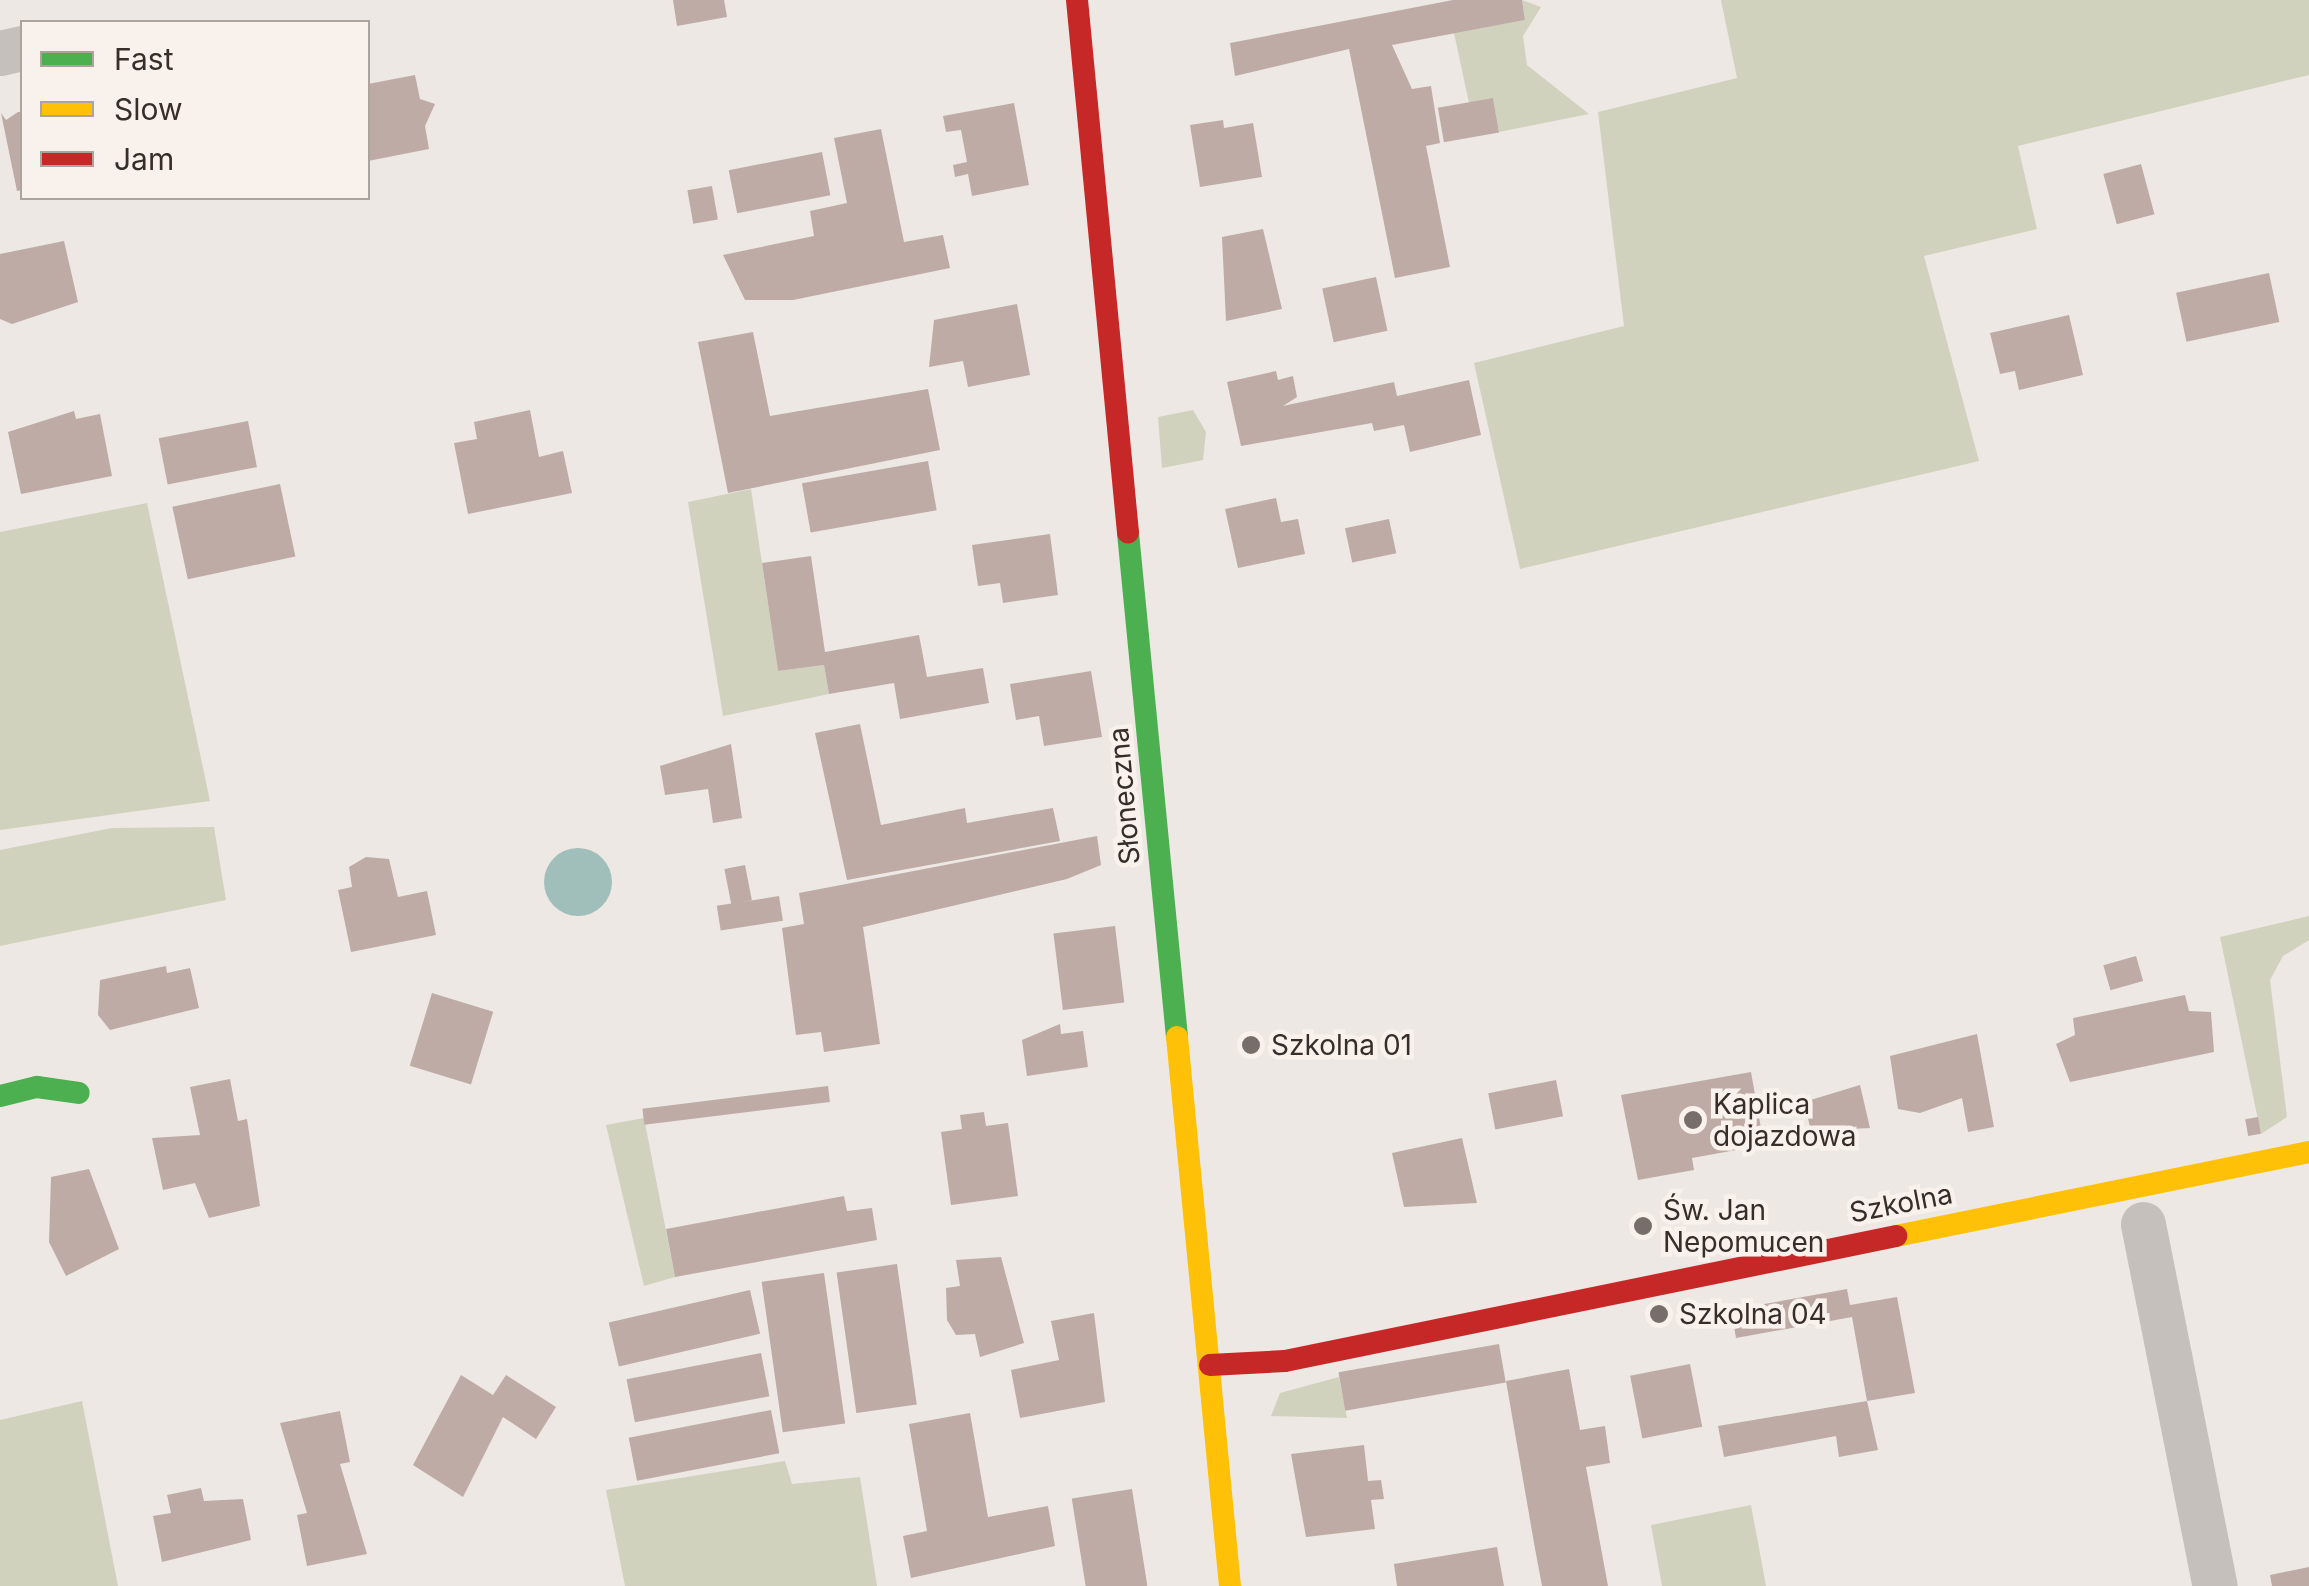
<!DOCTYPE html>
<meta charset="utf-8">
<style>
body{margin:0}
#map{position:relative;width:2309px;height:1586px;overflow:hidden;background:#ede8e3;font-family:Inter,sans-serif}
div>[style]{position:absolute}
.green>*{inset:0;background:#d0d2be}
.water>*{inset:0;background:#a1bfba}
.round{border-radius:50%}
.building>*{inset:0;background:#bfaba6;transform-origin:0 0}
.street>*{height:45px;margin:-22.5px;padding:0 22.5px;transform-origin:22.5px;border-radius:22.5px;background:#c6c0bc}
.fast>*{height:22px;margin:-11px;padding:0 11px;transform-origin:11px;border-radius:11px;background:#4caf50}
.slow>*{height:22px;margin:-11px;padding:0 11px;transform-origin:11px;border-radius:11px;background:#ffc107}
.jam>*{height:22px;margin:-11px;padding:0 11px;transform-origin:11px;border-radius:11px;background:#c62828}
.dots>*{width:28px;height:28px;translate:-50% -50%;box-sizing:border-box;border:5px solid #f9f1eb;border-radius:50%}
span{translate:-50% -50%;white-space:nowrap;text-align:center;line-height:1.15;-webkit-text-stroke:9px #f9f1eb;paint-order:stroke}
.street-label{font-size:28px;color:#372d2a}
.poi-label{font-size:28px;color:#372d2a}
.left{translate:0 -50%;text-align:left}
.legend{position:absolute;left:20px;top:20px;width:350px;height:180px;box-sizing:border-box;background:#f9f1eb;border:2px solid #aba39e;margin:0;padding:12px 18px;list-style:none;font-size:30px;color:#372d2a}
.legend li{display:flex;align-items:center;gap:20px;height:50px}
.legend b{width:50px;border:2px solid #aba39e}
</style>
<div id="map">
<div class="green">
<i style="clip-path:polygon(1522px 0,1541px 7px,1523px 36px,1527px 65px,1589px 114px,1499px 132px,1493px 99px,1469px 103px,1454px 33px,1525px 20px)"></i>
<i style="clip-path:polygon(1721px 0,2309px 0,2309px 75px,2018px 146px,2037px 229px,1924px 256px,1979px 461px,1520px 569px,1474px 363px,1624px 326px,1598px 112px,1737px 78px)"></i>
<i style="clip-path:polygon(1193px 410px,1206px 432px,1203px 460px,1162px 468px,1158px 417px)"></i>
<i style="clip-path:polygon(751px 489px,778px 671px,824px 665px,829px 694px,723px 716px,688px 502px)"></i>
<i style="clip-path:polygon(147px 503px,210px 801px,0 830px,0 532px)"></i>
<i style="clip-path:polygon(214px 827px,226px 900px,0 946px,0 850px,112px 828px)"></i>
<i style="clip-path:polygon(2309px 916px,2309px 940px,2283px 956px,2270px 980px,2287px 1117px,2261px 1134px,2220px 937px)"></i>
<i style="clip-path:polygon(644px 1118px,675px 1277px,644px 1286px,606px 1125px)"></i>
<i style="clip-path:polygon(1339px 1377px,1347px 1418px,1271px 1416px,1280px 1393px)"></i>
<i style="clip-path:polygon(82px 1401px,118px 1586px,0 1586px,0 1420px)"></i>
<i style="clip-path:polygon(785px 1461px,792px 1484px,860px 1477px,877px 1586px,625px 1586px,606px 1490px)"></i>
<i style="clip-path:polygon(1751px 1505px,1766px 1586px,1662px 1586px,1651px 1525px)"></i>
</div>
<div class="water">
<i class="round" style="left:544px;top:848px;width:68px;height:68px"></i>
</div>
<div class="building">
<i style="clip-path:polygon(673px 0,724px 0,727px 17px,677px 26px)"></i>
<i style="clip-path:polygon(1453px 0,1522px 0,1525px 20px,1392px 45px,1412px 89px,1431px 86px,1440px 143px,1426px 146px,1450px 267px,1395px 278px,1349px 49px,1235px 76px,1230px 43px)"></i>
<i style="clip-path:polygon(415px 75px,420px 99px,435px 104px,425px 126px,429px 149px,368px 161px,368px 84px)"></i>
<i style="left:1493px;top:98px;width:35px;height:56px;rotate:80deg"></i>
<i style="clip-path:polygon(1014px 103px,1029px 185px,972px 196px,968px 174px,955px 177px,953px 165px,967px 162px,961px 130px,946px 132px,943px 116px)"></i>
<i style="clip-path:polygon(18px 112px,22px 112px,22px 190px,17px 191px,1px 113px,6px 120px)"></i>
<i style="clip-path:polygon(1223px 120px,1224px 128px,1253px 123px,1262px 177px,1200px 187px,1190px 125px)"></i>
<i style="clip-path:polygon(881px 129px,904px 242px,943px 235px,950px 268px,793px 300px,745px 300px,723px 255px,814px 236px,810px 211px,847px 203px,834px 138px)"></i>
<i style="left:822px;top:152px;width:44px;height:95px;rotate:79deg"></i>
<i style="left:2141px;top:164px;width:52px;height:39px;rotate:75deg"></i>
<i style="left:712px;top:186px;width:34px;height:25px;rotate:80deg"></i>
<i style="clip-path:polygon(1263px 229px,1282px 309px,1226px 321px,1222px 237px)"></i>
<i style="clip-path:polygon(64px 241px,78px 302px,12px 324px,0 319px,0 254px)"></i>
<i style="left:2269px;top:273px;width:50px;height:95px;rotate:78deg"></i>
<i style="left:1376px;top:277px;width:55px;height:55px;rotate:78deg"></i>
<i style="clip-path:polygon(1017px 304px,1030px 375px,968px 387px,963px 361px,929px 367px,934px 320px)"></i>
<i style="clip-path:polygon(2069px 315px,2083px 375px,2019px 390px,2015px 371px,2000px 374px,1990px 333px)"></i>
<i style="clip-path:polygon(753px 332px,770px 416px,928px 389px,940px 450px,728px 493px,698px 342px)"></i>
<i style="clip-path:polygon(1276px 371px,1278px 380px,1293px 376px,1297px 397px,1283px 406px,1394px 382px,1397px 396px,1469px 380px,1481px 435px,1410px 452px,1404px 425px,1374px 431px,1372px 423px,1241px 446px,1227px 382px)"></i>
<i style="clip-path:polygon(530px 410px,539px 457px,563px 451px,572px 493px,468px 514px,454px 443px,477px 439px,474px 422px)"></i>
<i style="clip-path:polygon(74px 411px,76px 419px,100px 414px,112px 476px,21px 494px,8px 432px)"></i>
<i style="left:248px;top:421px;width:47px;height:91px;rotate:79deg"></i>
<i style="left:928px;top:461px;width:50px;height:128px;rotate:80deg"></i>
<i style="left:280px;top:484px;width:74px;height:110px;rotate:78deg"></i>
<i style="clip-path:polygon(1276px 498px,1281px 522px,1298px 519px,1305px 554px,1238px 568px,1225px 509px)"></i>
<i style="left:1389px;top:519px;width:35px;height:45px;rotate:78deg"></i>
<i style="clip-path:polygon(1050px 534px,1058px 595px,1003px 603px,1000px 583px,978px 586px,972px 545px)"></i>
<i style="clip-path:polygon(811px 556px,825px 652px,919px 635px,927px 677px,983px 668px,989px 703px,900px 719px,894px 683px,829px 694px,824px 665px,778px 671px,762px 563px)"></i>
<i style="clip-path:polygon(1091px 671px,1102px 737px,1044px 746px,1039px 716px,1016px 720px,1010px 684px)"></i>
<i style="clip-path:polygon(860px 724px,881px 825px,965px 808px,967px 823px,1053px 808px,1060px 841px,847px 880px,815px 733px)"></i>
<i style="clip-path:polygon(731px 744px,742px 818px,713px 823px,708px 789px,665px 795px,660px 766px)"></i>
<i style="clip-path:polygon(1097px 836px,1101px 865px,1067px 879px,863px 927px,880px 1044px,824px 1052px,821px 1032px,796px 1035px,782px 928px,804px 924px,799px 893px)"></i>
<i style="clip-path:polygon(366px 857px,389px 859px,398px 897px,427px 891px,436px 935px,351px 952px,338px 890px,352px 887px,349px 867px)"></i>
<i style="left:745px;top:865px;width:36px;height:21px;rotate:79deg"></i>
<i style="left:779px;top:896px;width:25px;height:63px;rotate:81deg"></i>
<i style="left:1115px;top:926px;width:77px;height:62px;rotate:83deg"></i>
<i style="left:2136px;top:956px;width:26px;height:34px;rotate:74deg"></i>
<i style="clip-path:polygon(166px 966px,167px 973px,190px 968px,199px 1008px,110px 1030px,98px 1015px,100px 980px)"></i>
<i style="left:432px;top:993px;width:64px;height:76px;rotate:17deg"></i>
<i style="clip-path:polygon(2185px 995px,2189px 1011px,2211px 1012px,2214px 1052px,2070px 1082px,2056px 1044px,2075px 1035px,2073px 1018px)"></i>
<i style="clip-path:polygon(1060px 1024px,1061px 1034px,1083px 1031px,1088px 1067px,1027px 1076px,1022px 1040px)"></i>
<i style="clip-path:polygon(1977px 1034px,1994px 1127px,1968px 1132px,1962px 1098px,1920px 1113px,1898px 1109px,1890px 1056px)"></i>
<i style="clip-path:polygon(1751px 1072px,1764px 1145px,1692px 1158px,1694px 1170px,1638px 1180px,1621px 1095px)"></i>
<i style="clip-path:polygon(230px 1079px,238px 1121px,247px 1119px,260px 1206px,209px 1218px,195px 1183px,163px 1190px,152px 1138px,200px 1135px,190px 1087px)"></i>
<i style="left:1556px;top:1080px;width:37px;height:69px;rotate:79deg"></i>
<i style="clip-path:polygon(1860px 1085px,1870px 1128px,1811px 1131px,1804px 1102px)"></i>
<i style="left:828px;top:1086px;width:16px;height:187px;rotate:83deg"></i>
<i style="clip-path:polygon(984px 1112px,986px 1126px,1008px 1123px,1018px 1196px,951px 1205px,941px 1132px,962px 1129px,960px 1115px)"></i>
<i style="left:2258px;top:1117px;width:17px;height:13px;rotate:80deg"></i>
<i style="clip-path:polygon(1462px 1138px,1477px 1203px,1404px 1207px,1392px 1153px)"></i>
<i style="clip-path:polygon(89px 1169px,119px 1249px,66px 1276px,49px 1242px,51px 1177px)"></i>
<i style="clip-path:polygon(844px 1196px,847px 1211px,872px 1208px,877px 1240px,675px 1277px,666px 1229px)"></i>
<i style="clip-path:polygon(1001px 1257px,1024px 1343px,980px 1357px,975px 1334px,956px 1335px,947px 1320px,946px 1288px,960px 1286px,956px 1260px)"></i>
<i style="left:897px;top:1264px;width:142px;height:61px;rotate:82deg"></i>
<i style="left:824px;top:1273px;width:152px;height:63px;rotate:82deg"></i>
<i style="clip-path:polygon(1847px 1289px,1850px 1305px,1897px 1297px,1915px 1393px,1867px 1401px,1852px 1317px,1736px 1338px,1731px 1310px)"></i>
<i style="left:750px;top:1290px;width:45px;height:145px;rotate:77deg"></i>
<i style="clip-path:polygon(1094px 1313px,1105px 1402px,1020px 1418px,1011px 1370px,1059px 1360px,1051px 1321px)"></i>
<i style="left:1499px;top:1344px;width:39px;height:163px;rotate:80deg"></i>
<i style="left:761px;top:1353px;width:44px;height:137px;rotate:79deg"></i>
<i style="left:1690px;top:1364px;width:64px;height:61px;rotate:79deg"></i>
<i style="clip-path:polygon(1569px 1369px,1580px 1430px,1605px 1426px,1610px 1463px,1586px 1467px,1608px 1586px,1542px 1586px,1534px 1543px,1506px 1381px)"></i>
<i style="clip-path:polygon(461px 1375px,493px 1395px,506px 1375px,556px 1407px,536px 1439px,503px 1417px,463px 1497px,413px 1465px)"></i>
<i style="clip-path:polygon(1867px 1401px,1878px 1450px,1839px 1457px,1836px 1436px,1724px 1457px,1718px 1426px)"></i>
<i style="left:771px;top:1410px;width:44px;height:145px;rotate:79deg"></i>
<i style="clip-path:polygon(340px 1411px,350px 1462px,340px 1464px,367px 1554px,307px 1566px,297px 1515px,307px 1513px,280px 1423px)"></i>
<i style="clip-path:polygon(970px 1413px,988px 1517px,1048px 1506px,1055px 1546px,911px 1578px,903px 1536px,927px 1531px,909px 1424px)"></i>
<i style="clip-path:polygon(1364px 1445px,1368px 1481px,1381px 1480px,1384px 1499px,1371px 1500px,1375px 1529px,1306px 1537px,1291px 1454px)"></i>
<i style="clip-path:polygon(201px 1488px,204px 1501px,243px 1499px,251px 1540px,162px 1562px,153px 1516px,171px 1513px,167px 1495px)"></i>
<i style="left:1132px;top:1489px;width:98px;height:61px;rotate:81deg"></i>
<i style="clip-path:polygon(1497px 1547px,1504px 1586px,1397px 1586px,1394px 1564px)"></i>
<i style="clip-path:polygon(2309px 1567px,2309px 1586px,2272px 1586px,2270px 1575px)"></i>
</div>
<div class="street">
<i style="left:0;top:53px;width:23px;rotate:-13deg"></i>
<i style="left:2143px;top:1224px;width:369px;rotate:78.8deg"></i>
</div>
<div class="fast">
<i style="left:1128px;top:533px;width:506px;rotate:84.45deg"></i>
<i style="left:0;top:1096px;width:38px;rotate:-14deg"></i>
<i style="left:37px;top:1087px;width:42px;rotate:8.1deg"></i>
</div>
<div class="slow">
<i style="left:1177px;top:1037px;width:552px;rotate:84.49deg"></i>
<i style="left:1896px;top:1236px;width:421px;rotate:-11.5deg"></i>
</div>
<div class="jam">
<i style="left:1077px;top:0;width:535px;rotate:84.53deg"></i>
<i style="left:1210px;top:1365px;width:75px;rotate:-3.1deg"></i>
<i style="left:1285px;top:1361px;width:624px;rotate:-11.56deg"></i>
</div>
<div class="dots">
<i style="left:1251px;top:1045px;background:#776e6b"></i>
<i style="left:1693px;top:1120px;background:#776e6b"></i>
<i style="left:1643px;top:1226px;background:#776e6b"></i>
<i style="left:1659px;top:1314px;background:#776e6b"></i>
</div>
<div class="street-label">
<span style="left:1124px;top:796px;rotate:-95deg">Słoneczna</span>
<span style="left:1901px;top:1203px;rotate:-11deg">Szkolna</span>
</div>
<div class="poi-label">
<span class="left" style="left:1271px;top:1045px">Szkolna 01</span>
<span class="left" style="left:1713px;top:1120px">Kaplica<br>dojazdowa</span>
<span class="left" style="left:1663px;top:1226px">Św. Jan<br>Nepomucen</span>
<span class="left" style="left:1679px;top:1314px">Szkolna 04</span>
</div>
<ul class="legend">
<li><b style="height:12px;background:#4caf50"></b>Fast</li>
<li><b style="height:12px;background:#ffc107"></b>Slow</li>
<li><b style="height:12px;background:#c62828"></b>Jam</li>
</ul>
</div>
